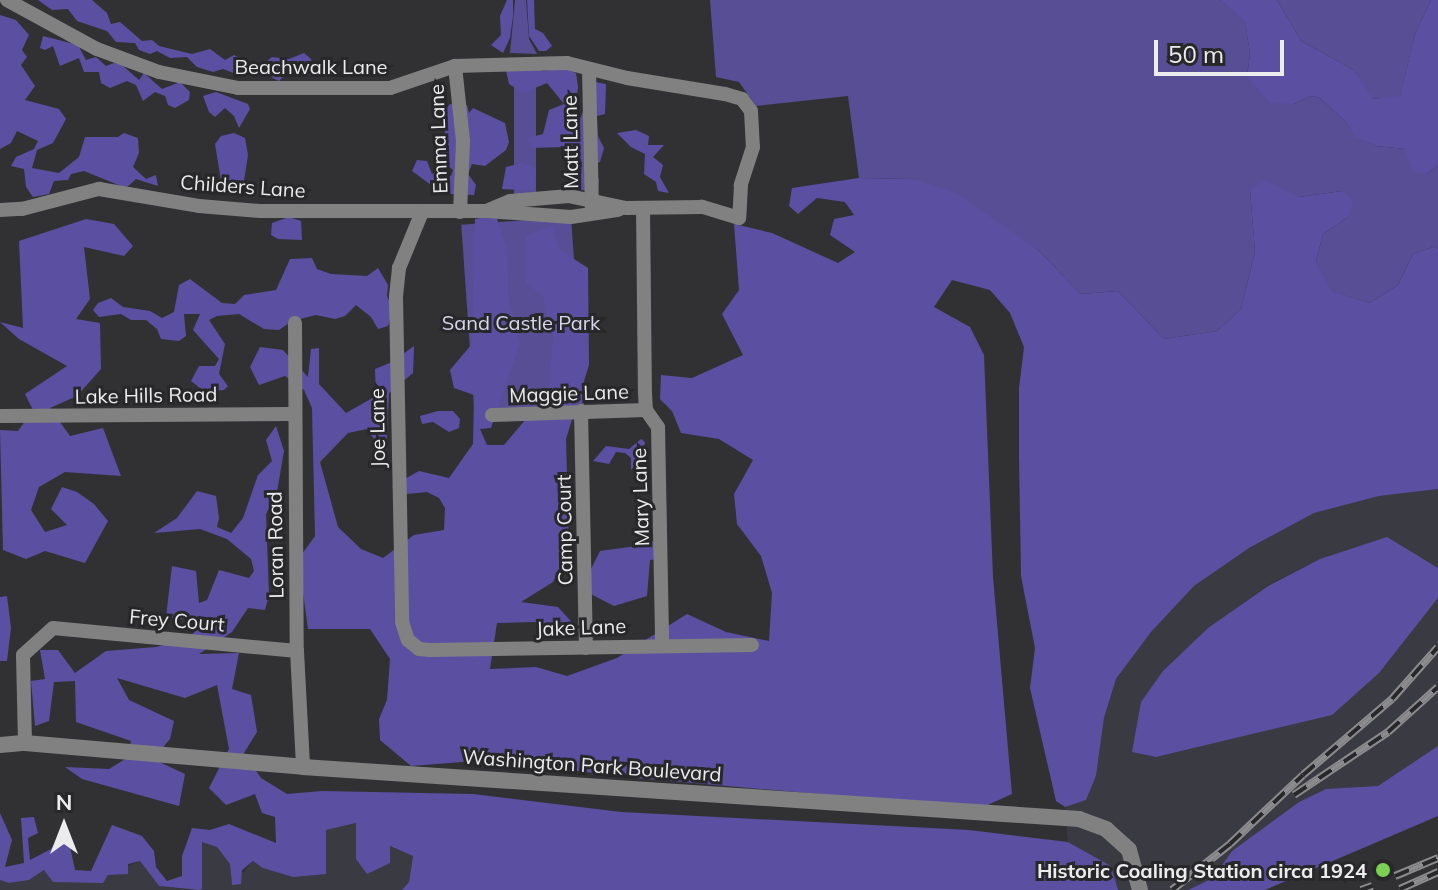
<!DOCTYPE html>
<style>
body{margin:0}
#map{position:relative;width:1438px;height:890px;overflow:hidden;background:#313134;font-family:Mulish,sans-serif}
div>[style]{position:absolute}
.built>*{inset:0;background:#3a3a42}
.green>*{inset:0;background:#574e95;transform-origin:0 0}
.forest>*{inset:0;background:#5b4fa2}
.minor>*{height:14px;margin:-7px;padding:0 7px;transform-origin:7px;border-radius:7px;background:#818182}
.tertiary>*{height:16px;margin:-8px;padding:0 8px;transform-origin:8px;border-radius:8px;background:#818182}
.rail>*{height:8px;margin-top:-4px;transform-origin:0;background:repeating-linear-gradient(90deg,#28282a 0 15px,#8c8c8f 0 30px);box-sizing:border-box;border-block:2px solid #8c8c8f}
.dots>*{width:22px;height:22px;translate:-50% -50%;box-sizing:border-box;border:4px solid #28282a;border-radius:50%}
span{translate:-50% -50%;white-space:nowrap;text-align:center;line-height:1.15;-webkit-text-stroke:6px #28282a;paint-order:stroke}
.street-label{font-size:20px;color:#ececee}
.park-label{font-size:20px;color:#d8d7ef}
.poi-label{font-size:20px;color:#ececee;font-weight:700}
.right{translate:-100% -50%;text-align:right}
.north{position:absolute;left:24px;top:786px;width:80px;height:80px;-webkit-text-stroke:6px #28282a;paint-order:stroke;rotate:0deg;font-size:22px;font-weight:700;line-height:32px;text-align:center;color:#ececee}
.north::after{content:'';display:block;margin:auto;width:28px;height:36px;background:#ececee;clip-path:polygon(50% 0,100% 100%,50% 72%,0 100%)}
.scale{position:absolute;left:1154px;top:40px;width:130px;height:36px;box-sizing:border-box;border:4px solid #ececee;border-top:0;padding-left:10px;font-size:24px;line-height:28px;white-space:nowrap;color:#ececee;-webkit-text-stroke:6px #28282a;paint-order:stroke}
</style>
<div id="map">
<div class="built">
<i style="clip-path:polygon(1438px 489px,1438px 568px,1386px 538px,1320px 559px,1268px 585px,1208px 628px,1163px 671px,1132px 751px,1156px 757px,1260px 732px,1379px 673px,1438px 598px,1438px 746px,1378px 786px,1326px 789px,1299px 802px,1232px 851px,1213px 878px,1188px 890px,1117px 890px,1111px 866px,1068px 842px,1065px 807px,1086px 800px,1096px 776px,1104px 718px,1116px 680px,1151px 632px,1194px 586px,1249px 548px,1314px 513px,1379px 496px)"></i>
<i style="clip-path:polygon(357px 823px,356px 859px,389px 846px,413px 856px,409px 882px,402px 890px,199px 890px,202px 888px,201px 841px,217px 847px,230px 864px,232px 885px,253px 861px,326px 830px)"></i>
<i style="clip-path:polygon(140px 861px,159px 886px,189px 890px,0 890px,0 880px,9px 883px,29px 880px,44px 870px,108px 875px)"></i>
</div>
<div class="green">
<i style="clip-path:polygon(515px 0,526px 0,529px 39px,537px 54px,510px 53px)"></i>
<i style="clip-path:polygon(710px 0,1220px 0,1245px 20px,1250px 54px,1247px 76px,1294px 104px,1311px 96px,1320px 98px,1345px 121px,1357px 137px,1376px 146px,1405px 149px,1427px 174px,1438px 164px,1438px 249px,1436px 246px,1413px 254px,1398px 285px,1370px 303px,1330px 291px,1316px 261px,1323px 234px,1348px 217px,1342px 191px,1299px 197px,1250px 190px,1255px 252px,1241px 309px,1217px 331px,1164px 339px,1118px 291px,1081px 294px,1038px 250px,912px 179px,859px 178px,848px 96px,756px 106px,739px 82px,716px 77px)"></i>
<i style="clip-path:polygon(1277px 0,1431px 0,1415px 34px,1400px 97px,1372px 99px,1354px 70px,1301px 41px)"></i>
<i style="left:514px;top:71px;width:22px;height:129px"></i>
<i style="left:571px;top:217px;width:189px;height:110px;rotate:86deg"></i>
</div>
<div class="forest">
<i style="clip-path:polygon(38px 0,92px 0,107px 13px,111px 24px,120px 22px,142px 41px,152px 40px,159px 46px,192px 54px,210px 49px,225px 60px,234px 55px,242px 59px,245px 67px,239px 75px,223px 69px,213px 72px,197px 67px,187px 57px,170px 58px,157px 51px,150px 54px,139px 50px,135px 43px,116px 42px,107px 31px,77px 21px,68px 9px,52px 10px)"></i>
<i style="clip-path:polygon(507px 0,513px 0,513px 16px,510px 38px,503px 53px,491px 45px,501px 35px,500px 16px)"></i>
<i style="clip-path:polygon(527px 0,534px 0,535px 29px,543px 33px,552px 46px,546px 51px,539px 51px,529px 36px)"></i>
<i style="clip-path:polygon(1220px 0,1277px 0,1301px 41px,1354px 70px,1373px 99px,1400px 96px,1415px 34px,1431px 0,1438px 0,1438px 164px,1427px 174px,1413px 172px,1405px 149px,1376px 146px,1356px 137px,1345px 121px,1320px 98px,1311px 96px,1294px 104px,1270px 103px,1247px 76px,1250px 54px,1245px 21px)"></i>
<i style="clip-path:polygon(0 15px,16px 20px,29px 35px,22px 50px,27px 57px,21px 65px,35px 86px,25px 100px,59px 109px,66px 119px,53px 143px,37px 150px,32px 168px,59px 173px,79px 157px,85px 137px,118px 137px,124px 133px,138px 138px,139px 153px,133px 167px,146px 179px,156px 175px,158px 186px,136px 179px,126px 188px,84px 171px,71px 174px,68px 180px,54px 181px,49px 194px,33px 197px,26px 187px,24px 169px,11px 166px,16px 157px,34px 149px,38px 141px,17px 131px,11px 143px,0 149px)"></i>
<i style="clip-path:polygon(43px 36px,78px 45px,86px 60px,96px 57px,106px 66px,114px 63px,122px 65px,139px 80px,144px 73px,162px 89px,180px 82px,190px 92px,189px 100px,175px 108px,168px 105px,165px 96px,155px 92px,143px 101px,136px 85px,127px 81px,110px 88px,101px 83px,99px 72px,84px 72px,79px 58px,60px 66px,53px 46px,45px 50px,40px 48px)"></i>
<i style="clip-path:polygon(304px 53px,311px 59px,314px 72px,305px 77px,288px 72px,279px 81px,266px 75px,264px 64px,272px 57px,289px 59px)"></i>
<i style="clip-path:polygon(528px 67px,543px 71px,564px 68px,576px 73px,578px 87px,574px 120px,580px 119px,595px 82px,606px 84px,605px 114px,597px 116px,598px 136px,604px 148px,600px 162px,586px 168px,599px 179px,598px 191px,580px 190px,582px 162px,564px 147px,532px 148px,527px 138px,543px 134px,549px 110px,564px 104px,547px 83px,523px 93px,509px 84px,506px 71px)"></i>
<i style="clip-path:polygon(216px 92px,248px 104px,250px 109px,239px 128px,234px 116px,225px 108px,215px 117px,209px 112px,203px 96px)"></i>
<i style="clip-path:polygon(450px 104px,467px 105px,469px 113px,473px 108px,505px 123px,509px 142px,506px 150px,485px 166px,472px 164px,468px 174px,476px 185px,474px 195px,450px 194px,449px 186px,435px 188px,412px 171px,417px 160px,427px 161px,432px 174px,437px 171px,451px 176px,453px 170px,433px 154px,442px 144px,445px 132px,442px 113px)"></i>
<i style="clip-path:polygon(636px 130px,649px 136px,648px 145px,664px 145px,653px 157px,663px 165px,660px 177px,669px 193px,658px 191px,656px 182px,644px 174px,645px 154px,631px 147px,617px 133px)"></i>
<i style="clip-path:polygon(234px 133px,245px 138px,248px 155px,243px 187px,234px 189px,221px 181px,215px 144px,221px 136px)"></i>
<i style="clip-path:polygon(522px 163px,536px 168px,535px 191px,502px 189px,506px 167px)"></i>
<i style="clip-path:polygon(859px 178px,912px 179px,956px 193px,1038px 250px,1081px 294px,1118px 291px,1164px 339px,1217px 331px,1241px 309px,1255px 252px,1250px 190px,1265px 180px,1299px 197px,1342px 191px,1353px 201px,1348px 217px,1323px 234px,1316px 261px,1331px 291px,1370px 303px,1398px 285px,1413px 254px,1436px 246px,1438px 249px,1438px 489px,1379px 496px,1314px 513px,1249px 548px,1194px 586px,1151px 632px,1116px 679px,1104px 718px,1096px 776px,1086px 800px,1065px 807px,1056px 801px,1030px 688px,1035px 648px,1021px 576px,1019px 457px,1019px 388px,1024px 347px,1010px 313px,990px 290px,952px 280px,934px 307px,970px 327px,984px 355px,993px 577px,1012px 794px,981px 808px,636px 778px,487px 760px,411px 766px,380px 740px,379px 719px,387px 700px,390px 659px,370px 629px,308px 629px,301px 578px,302px 554px,315px 536px,312px 408px,304px 390px,285px 376px,259px 385px,250px 367px,260px 347px,283px 350px,308px 377px,311px 349px,319px 348px,319px 384px,346px 413px,376px 396px,375px 369px,392px 362px,414px 346px,413px 373px,389px 393px,386px 456px,367px 429px,348px 433px,320px 462px,338px 527px,361px 549px,383px 558px,414px 535px,444px 530px,445px 508px,439px 498px,427px 492px,397px 495px,392px 486px,419px 471px,449px 478px,473px 444px,474px 395px,454px 388px,450px 370px,472px 344px,475px 219px,496px 215px,507px 251px,509px 301px,520px 343px,491px 428px,480px 429px,487px 445px,504px 445px,548px 393px,553px 339px,543px 296px,526px 283px,526px 236px,552px 226px,560px 250px,588px 268px,589px 365px,566px 439px,569px 549px,553px 582px,521px 602px,558px 607px,578px 629px,534px 622px,497px 623px,490px 669px,536px 667px,567px 676px,617px 658px,687px 614px,726px 632px,769px 641px,772px 593px,761px 556px,737px 524px,734px 494px,753px 460px,719px 439px,681px 433px,672px 411px,660px 399px,661px 375px,692px 378px,743px 355px,722px 314px,739px 290px,734px 224px,772px 233px,838px 263px,855px 252px,830px 235px,834px 219px,854px 215px,845px 202px,817px 198px,798px 214px,789px 206px,792px 188px)"></i>
<i style="clip-path:polygon(289px 217px,301px 221px,302px 240px,278px 239px,271px 235px,272px 223px)"></i>
<i style="clip-path:polygon(86px 219px,114px 224px,133px 246px,124px 256px,84px 247px,90px 299px,76px 319px,100px 323px,101px 369px,77px 396px,50px 408px,70px 436px,103px 428px,121px 476px,65px 472px,39px 487px,31px 510px,45px 532px,67px 525px,51px 509px,62px 487px,77px 492px,94px 504px,108px 521px,85px 563px,45px 551px,26px 559px,3px 550px,0 430px,18px 431px,33px 410px,25px 394px,67px 366px,19px 339px,0 322px,23px 328px,19px 241px)"></i>
<i style="clip-path:polygon(312px 258px,317px 269px,331px 274px,367px 276px,378px 268px,388px 285px,387px 296px,393px 309px,388px 326px,378px 329px,371px 317px,356px 305px,345px 316px,335px 319px,316px 315px,292px 321px,279px 330px,264px 329px,239px 314px,217px 316px,209px 320px,225px 344px,219px 374px,228px 386px,224px 390px,205px 392px,191px 381px,199px 366px,215px 366px,219px 359px,193px 330px,200px 314px,184px 314px,186px 336px,179px 341px,161px 339px,157px 329px,146px 320px,131px 320px,121px 314px,99px 317px,93px 310px,98px 303px,111px 298px,123px 307px,150px 311px,162px 318px,174px 312px,179px 285px,190px 279px,222px 303px,235px 304px,244px 295px,276px 290px,290px 259px)"></i>
<i style="clip-path:polygon(438px 411px,453px 411px,460px 419px,459px 428px,449px 432px,433px 422px,422px 424px,420px 416px)"></i>
<i style="clip-path:polygon(276px 426px,284px 451px,277px 492px,266px 514px,269px 595px,265px 610px,248px 608px,232px 632px,199px 654px,239px 653px,232px 689px,251px 695px,257px 732px,244px 753px,261px 778px,287px 794px,322px 791px,473px 794px,621px 812px,969px 830px,1068px 842px,1111px 866px,1118px 890px,402px 890px,409px 882px,413px 856px,390px 846px,390px 863px,367px 874px,356px 859px,356px 823px,326px 830px,326px 874px,293px 877px,263px 868px,253px 861px,242px 870px,241px 884px,232px 885px,230px 864px,217px 847px,202px 842px,202px 889px,199px 890px,159px 886px,140px 861px,128px 864px,128px 874px,108px 875px,103px 883px,53px 882px,44px 870px,29px 880px,9px 883px,0 880px,0 813px,12px 840px,5px 867px,24px 863px,21px 818px,34px 817px,38px 833px,28px 838px,30px 860px,51px 849px,66px 828px,75px 870px,91px 871px,112px 825px,142px 836px,154px 851px,156px 867px,167px 881px,182px 876px,182px 856px,192px 828px,210px 830px,229px 824px,276px 843px,275px 817px,262px 813px,255px 794px,226px 805px,209px 788px,229px 749px,217px 685px,185px 698px,117px 678px,129px 700px,174px 721px,170px 739px,153px 759px,185px 774px,179px 806px,82px 779px,65px 767px,109px 769px,127px 758px,131px 741px,76px 722px,75px 681px,54px 682px,49px 721px,35px 726px,31px 681px,45px 679px,40px 650px,58px 650px,75px 673px,106px 651px,156px 647px,188px 639px,204px 622px,166px 617px,172px 566px,196px 571px,199px 603px,207px 600px,219px 570px,249px 578px,254px 571px,251px 559px,227px 539px,200px 529px,154px 533px,177px 518px,197px 491px,216px 496px,219px 518px,217px 527px,231px 533px,243px 518px,258px 475px,272px 461px,266px 440px)"></i>
<i style="clip-path:polygon(641px 439px,645px 442px,643px 456px,631px 470px,631px 458px,625px 453px,616px 452px,609px 464px,593px 461px,606px 446px,629px 449px)"></i>
<i style="clip-path:polygon(1387px 537px,1438px 568px,1438px 598px,1379px 673px,1332px 715px,1156px 757px,1132px 752px,1141px 702px,1163px 671px,1208px 628px,1268px 586px,1320px 559px)"></i>
<i style="clip-path:polygon(650px 540px,665px 548px,666px 558px,650px 560px,647px 596px,614px 606px,581px 589px,600px 551px,637px 546px)"></i>
<i style="clip-path:polygon(7px 596px,11px 628px,7px 661px,0 661px,0 597px)"></i>
<i style="clip-path:polygon(1438px 746px,1438px 816px,1265px 890px,1188px 890px,1213px 878px,1232px 851px,1299px 802px,1326px 789px,1378px 786px)"></i>
</div>
<div class="minor">
<i style="left:7px;top:0;width:102px;rotate:28.6deg"></i>
<i style="left:97px;top:49px;width:66px;rotate:20.4deg"></i>
<i style="left:159px;top:72px;width:81px;rotate:11.4deg"></i>
<i style="left:238px;top:88px;width:152px"></i>
<i style="left:390px;top:88px;width:69px;rotate:-18.7deg"></i>
<i style="left:455px;top:66px;width:112px;rotate:-1.5deg"></i>
<i style="left:567px;top:63px;width:62px;rotate:14deg"></i>
<i style="left:627px;top:78px;width:99px;rotate:9.3deg"></i>
<i style="left:725px;top:94px;width:18px;rotate:16deg"></i>
<i style="left:742px;top:99px;width:15px;rotate:53deg"></i>
<i style="left:751px;top:111px;width:36px;rotate:87deg"></i>
<i style="left:753px;top:147px;width:40px;rotate:108deg"></i>
<i style="left:741px;top:185px;width:33px;rotate:93deg"></i>
<i style="left:739px;top:218px;width:39px;rotate:-163deg"></i>
<i style="left:702px;top:207px;width:76px;rotate:179.2deg"></i>
<i style="left:626px;top:208px;width:58px;rotate:-168.1deg"></i>
<i style="left:569px;top:196px;width:59px;rotate:175.2deg"></i>
<i style="left:510px;top:201px;width:25px;rotate:157deg"></i>
<i style="left:455px;top:66px;width:75px;rotate:83.9deg"></i>
<i style="left:463px;top:141px;width:71px;rotate:92.4deg"></i>
<i style="left:589px;top:69px;width:139px;rotate:88.8deg"></i>
<i style="left:643px;top:208px;width:185px;rotate:89.4deg"></i>
<i style="left:645px;top:393px;width:17px;rotate:87deg"></i>
<i style="left:646px;top:410px;width:21px;rotate:55deg"></i>
<i style="left:658px;top:427px;width:217px;rotate:88.9deg"></i>
<i style="left:0;top:210px;width:22px;rotate:-3deg"></i>
<i style="left:22px;top:209px;width:80px;rotate:-14.6deg"></i>
<i style="left:99px;top:189px;width:101px;rotate:9.6deg"></i>
<i style="left:199px;top:206px;width:61px;rotate:4.7deg"></i>
<i style="left:260px;top:211px;width:227px"></i>
<i style="left:487px;top:211px;width:84px;rotate:4.1deg"></i>
<i style="left:571px;top:217px;width:48px;rotate:-8.5deg"></i>
<i style="left:422px;top:212px;width:61px;rotate:112.3deg"></i>
<i style="left:399px;top:268px;width:29px;rotate:96deg"></i>
<i style="left:396px;top:297px;width:325px;rotate:88.9deg"></i>
<i style="left:402px;top:622px;width:19px;rotate:72deg"></i>
<i style="left:408px;top:640px;width:14px;rotate:39deg"></i>
<i style="left:419px;top:649px;width:11px;rotate:5deg"></i>
<i style="left:430px;top:650px;width:322px;rotate:-0.9deg"></i>
<i style="left:295px;top:323px;width:328px;rotate:89.7deg"></i>
<i style="left:297px;top:651px;width:116px;rotate:87deg"></i>
<i style="left:581px;top:411px;width:237px;rotate:88.8deg"></i>
<i style="left:492px;top:415px;width:154px;rotate:-1.9deg"></i>
<i style="left:0;top:416px;width:293px;rotate:-0.4deg"></i>
<i style="left:25px;top:743px;width:88px;rotate:-91.3deg"></i>
<i style="left:23px;top:655px;width:40px;rotate:-42deg"></i>
<i style="left:53px;top:628px;width:245px;rotate:5.4deg"></i>
</div>
<div class="tertiary">
<i style="left:0;top:745px;width:25px;rotate:-5deg"></i>
<i style="left:25px;top:743px;width:279px;rotate:4.9deg"></i>
<i style="left:303px;top:767px;width:778px;rotate:3.83deg"></i>
<i style="left:1079px;top:819px;width:29px;rotate:20deg"></i>
<i style="left:1106px;top:829px;width:31px;rotate:42deg"></i>
<i style="left:1129px;top:850px;width:41px;rotate:74.6deg"></i>
</div>
<div class="rail">
<i style="left:1294px;top:795px;width:113px;rotate:-33.8deg"></i>
<i style="left:1388px;top:732px;width:67px;rotate:-42deg"></i>
<i style="left:1395px;top:876px;width:47px;rotate:-22.7deg"></i>
<i style="left:1400px;top:889px;width:42px;rotate:-24.1deg"></i>
<i style="left:1172px;top:890px;width:74px;rotate:-38.4deg"></i>
<i style="left:1230px;top:844px;width:100px;rotate:-43.4deg"></i>
<i style="left:1303px;top:775px;width:117px;rotate:-40.5deg"></i>
<i style="left:1392px;top:699px;width:69px;rotate:-48.5deg"></i>
<i style="left:1361px;top:890px;width:12px;rotate:-20deg"></i>
</div>
<div class="dots">
<i style="left:1383px;top:870px;background:#7cd154"></i>
</div>
<div class="street-label">
<span style="left:311px;top:66px">Beachwalk Lane</span>
<span style="left:438px;top:139px;rotate:-92deg">Emma Lane</span>
<span style="left:570px;top:142px;rotate:-91deg">Matt Lane</span>
<span style="left:243px;top:186px;rotate:4deg">Childers Lane</span>
<span style="left:569px;top:393px;rotate:-2deg">Maggie Lane</span>
<span style="left:146px;top:395px;rotate:-1deg">Lake Hills Road</span>
<span style="left:377px;top:428px;rotate:-91deg">Joe Lane</span>
<span style="left:640px;top:497px;rotate:-92deg">Mary Lane</span>
<span style="left:564px;top:530px;rotate:-91deg">Camp Court</span>
<span style="left:275px;top:545px;rotate:-91deg">Loran Road</span>
<span style="left:177px;top:620px;rotate:5deg">Frey Court</span>
<span style="left:581px;top:627px;rotate:-2deg">Jake Lane</span>
<span style="left:592px;top:765px;rotate:4deg">Washington Park Boulevard</span>
</div>
<div class="park-label">
<span style="left:521px;top:322px">Sand Castle Park</span>
</div>
<div class="poi-label">
<span class="right" style="left:1367px;top:870px">Historic Coaling Station circa 1924</span>
</div>
<div class="north">N</div>
<div class="scale">50 m</div>
</div>
